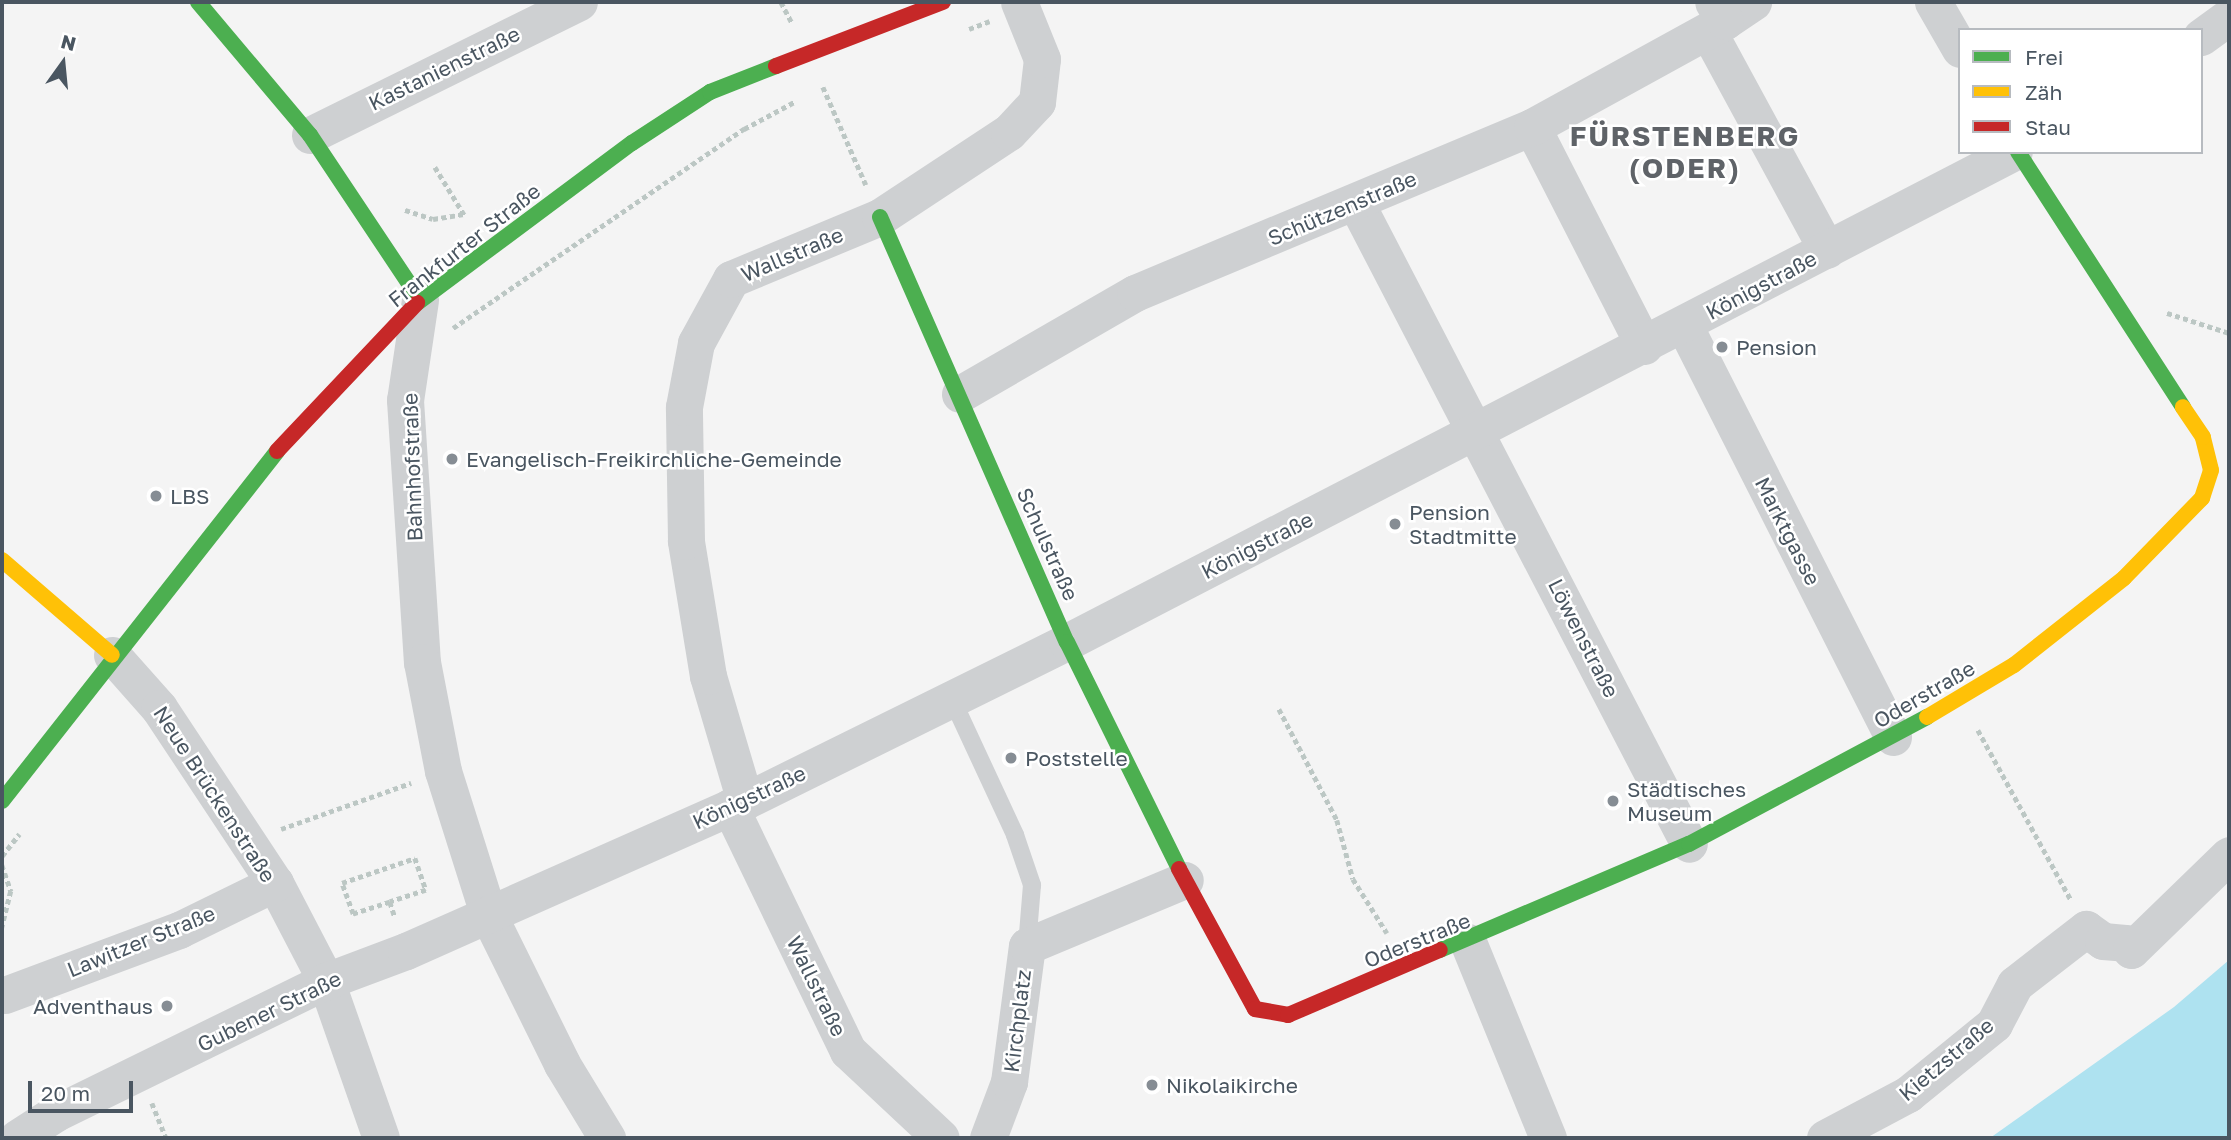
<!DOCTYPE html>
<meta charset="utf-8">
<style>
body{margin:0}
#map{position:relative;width:2231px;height:1140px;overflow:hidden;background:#f4f4f4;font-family:"Golos Text",sans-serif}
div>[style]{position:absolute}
.water>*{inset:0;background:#aee2f0}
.path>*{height:4.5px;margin-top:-2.25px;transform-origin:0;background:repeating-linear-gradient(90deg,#bcc7c4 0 5px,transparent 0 8.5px)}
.lane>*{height:18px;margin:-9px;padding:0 9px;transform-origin:9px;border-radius:9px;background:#ced0d2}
.street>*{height:37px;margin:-18.5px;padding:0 18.5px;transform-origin:18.5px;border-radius:18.5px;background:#ced0d2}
.fast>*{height:16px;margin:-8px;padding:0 8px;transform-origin:8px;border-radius:8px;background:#4caf50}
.slow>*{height:16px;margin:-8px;padding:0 8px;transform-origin:8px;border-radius:8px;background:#ffc107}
.jam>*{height:16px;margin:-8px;padding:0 8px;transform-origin:8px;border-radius:8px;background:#c62828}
.dots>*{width:19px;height:19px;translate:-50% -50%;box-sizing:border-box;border:4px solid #fff;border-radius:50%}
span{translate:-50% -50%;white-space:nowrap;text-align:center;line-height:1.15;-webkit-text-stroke:5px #fff;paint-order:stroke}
.street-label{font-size:21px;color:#4a5661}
.poi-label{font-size:21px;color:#4a5661}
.left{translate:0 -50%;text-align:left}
.right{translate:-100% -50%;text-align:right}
.district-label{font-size:28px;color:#5f6368;font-weight:700;letter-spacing:2px}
.frame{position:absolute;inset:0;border:4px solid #4a5661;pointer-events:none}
.legend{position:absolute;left:1958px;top:28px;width:245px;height:126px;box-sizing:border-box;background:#fff;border:2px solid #b7bbc0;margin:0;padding:9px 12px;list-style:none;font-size:21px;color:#4a5661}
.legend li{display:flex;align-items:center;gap:14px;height:35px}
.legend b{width:35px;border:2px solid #b7bbc0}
.north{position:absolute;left:28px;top:28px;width:70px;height:70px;-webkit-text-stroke:5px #fff;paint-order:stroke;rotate:15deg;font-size:19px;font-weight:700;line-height:28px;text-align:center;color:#4a5661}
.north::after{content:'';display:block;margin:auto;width:24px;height:32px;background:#4a5661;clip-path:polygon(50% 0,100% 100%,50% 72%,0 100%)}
.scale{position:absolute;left:28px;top:1081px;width:105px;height:32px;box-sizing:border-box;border:4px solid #4a5661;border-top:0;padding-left:9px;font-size:21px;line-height:24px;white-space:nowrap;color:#4a5661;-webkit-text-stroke:5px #fff;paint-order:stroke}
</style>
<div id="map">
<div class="water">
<i style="clip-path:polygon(2229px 960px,2229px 1138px,1990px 1138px,2174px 1007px)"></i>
</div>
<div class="path">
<i style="left:781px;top:2px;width:24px;rotate:62deg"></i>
<i style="left:969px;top:29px;width:22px;rotate:-21deg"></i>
<i style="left:823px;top:87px;width:107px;rotate:66.3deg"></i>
<i style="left:435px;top:167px;width:57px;rotate:58.5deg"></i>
<i style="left:405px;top:210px;width:29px;rotate:18deg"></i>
<i style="left:433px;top:219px;width:31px;rotate:-9deg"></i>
<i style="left:2167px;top:313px;width:65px;rotate:17.9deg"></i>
<i style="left:453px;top:328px;width:353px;rotate:-34.4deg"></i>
<i style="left:744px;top:129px;width:59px;rotate:-28.3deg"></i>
<i style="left:1279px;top:709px;width:125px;rotate:62.4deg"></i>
<i style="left:1337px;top:820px;width:61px;rotate:74.8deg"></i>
<i style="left:1353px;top:879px;width:64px;rotate:57.8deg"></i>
<i style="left:1978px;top:730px;width:194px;rotate:61.3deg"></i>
<i style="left:281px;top:829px;width:138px;rotate:-19.5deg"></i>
<i style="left:2px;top:856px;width:28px;rotate:-52deg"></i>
<i style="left:2px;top:865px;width:28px;rotate:71deg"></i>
<i style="left:11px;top:891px;width:38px;rotate:104deg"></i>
<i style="left:390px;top:902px;width:39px;rotate:162deg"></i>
<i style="left:353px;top:914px;width:33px;rotate:-110deg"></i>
<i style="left:342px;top:883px;width:77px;rotate:-18.9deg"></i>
<i style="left:415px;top:858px;width:34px;rotate:71deg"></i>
<i style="left:426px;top:890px;width:38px;rotate:162deg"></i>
<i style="left:390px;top:902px;width:16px;rotate:72deg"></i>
<i style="left:152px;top:1103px;width:38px;rotate:68deg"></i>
</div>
<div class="lane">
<i style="left:952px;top:699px;width:150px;rotate:65.1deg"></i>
<i style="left:1015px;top:835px;width:53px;rotate:71.2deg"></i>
<i style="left:1032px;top:885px;width:61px;rotate:94.7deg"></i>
</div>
<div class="street">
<i style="left:1933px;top:2px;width:54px;rotate:60.1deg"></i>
<i style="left:1725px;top:21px;width:34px;rotate:-34deg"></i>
<i style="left:1708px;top:31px;width:249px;rotate:61.5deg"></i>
<i style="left:2201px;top:37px;width:34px;rotate:-36deg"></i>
<i style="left:1532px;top:127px;width:246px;rotate:62.9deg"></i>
<i style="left:310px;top:135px;width:300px;rotate:-26.3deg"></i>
<i style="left:1356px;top:203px;width:722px;rotate:62.55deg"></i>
<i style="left:420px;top:300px;width:101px;rotate:98.5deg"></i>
<i style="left:405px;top:400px;width:263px;rotate:86.3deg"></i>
<i style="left:422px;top:662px;width:111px;rotate:79.1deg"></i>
<i style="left:443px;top:771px;width:150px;rotate:72.5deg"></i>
<i style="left:488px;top:914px;width:167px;rotate:63.7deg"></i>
<i style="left:562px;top:1064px;width:87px;rotate:58.7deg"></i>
<i style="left:1684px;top:325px;width:462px;rotate:63.1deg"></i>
<i style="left:960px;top:394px;width:202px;rotate:-30deg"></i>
<i style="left:1135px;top:293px;width:430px;rotate:-22.7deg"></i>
<i style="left:1532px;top:127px;width:220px;rotate:-28.8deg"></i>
<i style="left:1725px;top:21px;width:22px;rotate:-122deg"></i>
<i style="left:112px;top:655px;width:71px;rotate:48.4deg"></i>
<i style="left:159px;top:708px;width:210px;rotate:56.5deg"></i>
<i style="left:275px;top:883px;width:110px;rotate:62.5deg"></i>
<i style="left:326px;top:981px;width:166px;rotate:70.7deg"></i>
<i style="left:745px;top:801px;width:130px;rotate:-106.5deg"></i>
<i style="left:708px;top:676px;width:137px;rotate:-99.3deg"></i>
<i style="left:686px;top:541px;width:134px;rotate:-90.9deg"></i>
<i style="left:684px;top:407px;width:65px;rotate:-79.4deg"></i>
<i style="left:696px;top:343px;width:73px;rotate:-61.3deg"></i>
<i style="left:731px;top:279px;width:161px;rotate:-22.6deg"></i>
<i style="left:880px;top:217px;width:154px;rotate:-33.4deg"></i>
<i style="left:1009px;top:132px;width:41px;rotate:-47deg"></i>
<i style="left:1037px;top:102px;width:43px;rotate:-83.4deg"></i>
<i style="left:1042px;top:59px;width:61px;rotate:-112deg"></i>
<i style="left:730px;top:807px;width:271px;rotate:64.2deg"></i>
<i style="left:848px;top:1051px;width:127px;rotate:43.1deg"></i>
<i style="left:1468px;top:942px;width:212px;rotate:67.8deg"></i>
<i style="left:5px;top:995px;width:186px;rotate:-20.5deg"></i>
<i style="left:179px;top:930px;width:107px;rotate:-26.1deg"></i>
<i style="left:17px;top:1138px;width:46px;rotate:-32.7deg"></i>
<i style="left:56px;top:1113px;width:301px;rotate:-26.1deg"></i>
<i style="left:326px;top:981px;width:85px;rotate:-20.6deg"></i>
<i style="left:406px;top:951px;width:371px;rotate:-23.9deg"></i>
<i style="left:745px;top:801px;width:359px;rotate:-26.3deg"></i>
<i style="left:1067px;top:642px;width:1066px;rotate:-27.36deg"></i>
<i style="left:988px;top:1138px;width:60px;rotate:-69.4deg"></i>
<i style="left:1009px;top:1082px;width:137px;rotate:-82.5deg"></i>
<i style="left:1027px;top:946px;width:171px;rotate:-22.7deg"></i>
<i style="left:1825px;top:1138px;width:94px;rotate:-27.9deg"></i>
<i style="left:1908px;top:1094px;width:111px;rotate:-39.1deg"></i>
<i style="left:1994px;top:1024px;width:45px;rotate:-62.3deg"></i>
<i style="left:2015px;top:984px;width:90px;rotate:-37.8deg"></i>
<i style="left:2086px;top:929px;width:21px;rotate:35deg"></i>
<i style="left:2103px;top:941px;width:22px;rotate:5deg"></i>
<i style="left:2125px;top:943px;width:9px;rotate:49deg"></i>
<i style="left:2131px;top:950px;width:136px;rotate:-44.1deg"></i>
</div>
<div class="fast">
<i style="left:198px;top:2px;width:174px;rotate:49.9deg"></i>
<i style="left:310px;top:135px;width:198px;rotate:56.3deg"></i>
<i style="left:2018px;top:152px;width:304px;rotate:57.1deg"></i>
<i style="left:880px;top:217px;width:464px;rotate:66.3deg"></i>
<i style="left:1067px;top:642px;width:253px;rotate:63.7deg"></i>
<i style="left:417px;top:303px;width:268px;rotate:-36.7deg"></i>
<i style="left:632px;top:143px;width:93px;rotate:-33.2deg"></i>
<i style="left:710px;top:92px;width:71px;rotate:-21.5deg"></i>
<i style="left:2px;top:801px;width:445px;rotate:-51.8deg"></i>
<i style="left:1440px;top:950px;width:271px;rotate:-23.1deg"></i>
<i style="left:1689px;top:844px;width:270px;rotate:-28.1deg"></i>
</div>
<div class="slow">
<i style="left:2px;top:560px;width:145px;rotate:40.8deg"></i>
<i style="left:1927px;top:717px;width:101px;rotate:-30.9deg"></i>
<i style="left:2014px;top:665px;width:140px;rotate:-38.3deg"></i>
<i style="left:2124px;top:578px;width:112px;rotate:-45.7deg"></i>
<i style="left:2202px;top:498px;width:29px;rotate:-72deg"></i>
<i style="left:2211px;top:470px;width:34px;rotate:-104deg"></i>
<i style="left:2203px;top:437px;width:36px;rotate:-124deg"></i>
</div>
<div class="jam">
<i style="left:776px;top:66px;width:179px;rotate:-21deg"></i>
<i style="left:277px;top:451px;width:204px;rotate:-46.6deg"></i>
<i style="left:1179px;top:869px;width:159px;rotate:61.5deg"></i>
<i style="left:1255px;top:1009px;width:34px;rotate:10deg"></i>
<i style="left:1288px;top:1015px;width:165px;rotate:-23.2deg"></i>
</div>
<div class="dots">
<i style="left:1722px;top:347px;background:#868d94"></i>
<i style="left:452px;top:459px;background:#868d94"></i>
<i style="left:156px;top:496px;background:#868d94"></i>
<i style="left:1395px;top:524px;background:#868d94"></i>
<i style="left:1011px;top:758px;background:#868d94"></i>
<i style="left:1613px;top:801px;background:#868d94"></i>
<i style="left:167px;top:1006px;background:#868d94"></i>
<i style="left:1152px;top:1085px;background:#868d94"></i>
</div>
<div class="street-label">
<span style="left:444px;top:68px;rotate:-26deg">Kastanienstraße</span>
<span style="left:1342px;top:208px;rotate:-23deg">Schützenstraße</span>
<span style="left:464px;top:245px;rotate:-38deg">Frankfurter Straße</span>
<span style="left:792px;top:254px;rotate:-23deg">Wallstraße</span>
<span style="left:1761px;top:285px;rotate:-28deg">Königstraße</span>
<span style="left:412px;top:467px;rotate:-92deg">Bahnhofstraße</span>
<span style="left:1788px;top:531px;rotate:63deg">Marktgasse</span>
<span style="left:1048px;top:544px;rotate:66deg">Schulstraße</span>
<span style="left:1257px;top:545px;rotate:-27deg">Königstraße</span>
<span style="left:1584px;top:638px;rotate:63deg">Löwenstraße</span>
<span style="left:1924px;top:694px;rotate:-30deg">Oderstraße</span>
<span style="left:215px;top:794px;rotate:57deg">Neue Brückenstraße</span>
<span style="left:749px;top:797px;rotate:-25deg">Königstraße</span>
<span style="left:1417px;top:940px;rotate:-22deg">Oderstraße</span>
<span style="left:141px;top:941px;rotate:-22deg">Lawitzer Straße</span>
<span style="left:817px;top:986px;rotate:64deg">Wallstraße</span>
<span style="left:269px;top:1011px;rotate:-26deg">Gubener Straße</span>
<span style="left:1017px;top:1021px;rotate:-83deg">Kirchplatz</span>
<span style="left:1946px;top:1059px;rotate:-40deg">Kietzstraße</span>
</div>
<div class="poi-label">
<span class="left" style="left:1736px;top:347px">Pension</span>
<span class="left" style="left:466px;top:459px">Evangelisch-Freikirchliche-Gemeinde</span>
<span class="left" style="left:170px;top:496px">LBS</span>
<span class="left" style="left:1409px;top:524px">Pension<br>Stadtmitte</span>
<span class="left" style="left:1025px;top:758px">Poststelle</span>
<span class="left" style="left:1627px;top:801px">Städtisches<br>Museum</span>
<span class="right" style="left:153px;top:1006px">Adventhaus</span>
<span class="left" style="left:1166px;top:1085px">Nikolaikirche</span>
</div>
<div class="district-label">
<span style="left:1685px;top:152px">FÜRSTENBERG<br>(ODER)</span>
</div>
<div class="frame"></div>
<ul class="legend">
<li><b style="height:9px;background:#4caf50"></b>Frei</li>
<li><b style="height:9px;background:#ffc107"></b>Zäh</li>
<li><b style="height:9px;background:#c62828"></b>Stau</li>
</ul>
<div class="north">N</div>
<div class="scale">20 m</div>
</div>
